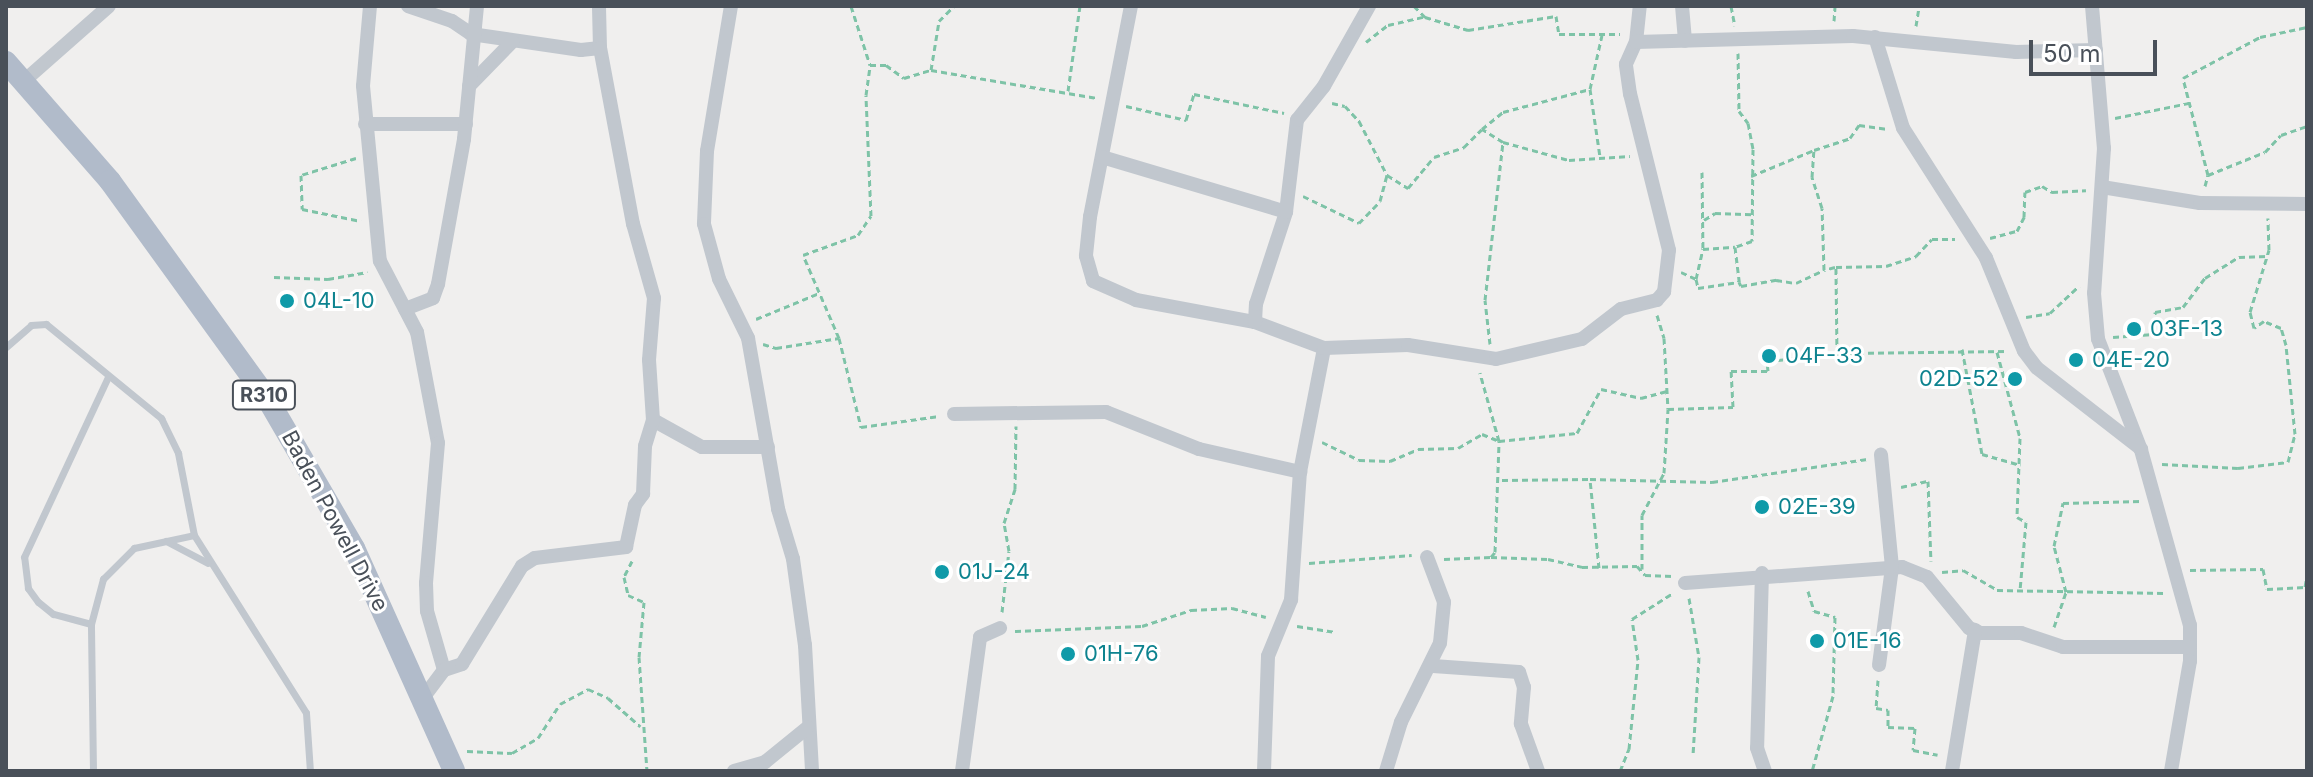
<!DOCTYPE html>
<style>
body{margin:0}
#map{position:relative;width:2313px;height:777px;overflow:hidden;background:#f0efee;font-family:Inter,sans-serif}
div>[style]{position:absolute}
.path>*{height:3px;margin-top:-1.5px;transform-origin:0;background:repeating-linear-gradient(90deg,#7ec3a7 0 6px,transparent 0 10px)}
.lane>*{height:7px;margin:-3.5px;padding:0 3.5px;transform-origin:3.5px;border-radius:3.5px;background:#c1c7ce}
.street>*{height:14px;margin:-7px;padding:0 7px;transform-origin:7px;border-radius:7px;background:#c1c7ce}
.primary>*{height:22px;margin:-11px;padding:0 11px;transform-origin:11px;border-radius:11px;background:#b1bbca}
.dots>*{width:22px;height:22px;translate:-50% -50%;box-sizing:border-box;border:4px solid #fff;border-radius:50%}
span{translate:-50% -50%;white-space:nowrap;text-align:center;line-height:1.15;-webkit-text-stroke:6px #fff;paint-order:stroke}
.shield-label span{padding:2px 6px;background:#fff;border:2px solid;border-radius:6px;-webkit-text-stroke-width:0}
.shield-label{font-size:20px;color:#495059;font-weight:700}
.culture-label{font-size:22px;color:#0d838f}
.left{translate:0 -50%;text-align:left}
.right{translate:-100% -50%;text-align:right}
.street-label{font-size:22px;color:#495059}
.frame{position:absolute;inset:0;border:8px solid #495059;pointer-events:none}
.scale{position:absolute;left:2029px;top:40px;width:128px;height:36px;box-sizing:border-box;border:4px solid #495059;border-top:0;padding-left:10px;font-size:24px;line-height:28px;white-space:nowrap;color:#495059;-webkit-text-stroke:6px #fff;paint-order:stroke}
</style>
<div id="map">
<div class="path">
<i style="left:851px;top:6px;width:62px;rotate:72.1deg"></i>
<i style="left:870px;top:65px;width:16px"></i>
<i style="left:886px;top:65px;width:22px;rotate:36deg"></i>
<i style="left:904px;top:78px;width:28px;rotate:-17deg"></i>
<i style="left:931px;top:70px;width:167px;rotate:9.6deg"></i>
<i style="left:1414px;top:6px;width:16px;rotate:45deg"></i>
<i style="left:1425px;top:17px;width:45px;rotate:16.8deg"></i>
<i style="left:1468px;top:30px;width:89px;rotate:-9deg"></i>
<i style="left:1556px;top:16px;width:18px;rotate:81deg"></i>
<i style="left:1559px;top:34px;width:61px"></i>
<i style="left:1731px;top:6px;width:20px;rotate:79deg"></i>
<i style="left:1834px;top:21px;width:15px;rotate:-86deg"></i>
<i style="left:1916px;top:26px;width:20px;rotate:-81deg"></i>
<i style="left:1366px;top:42px;width:28px;rotate:-38deg"></i>
<i style="left:1388px;top:25px;width:36px;rotate:-13deg"></i>
<i style="left:1738px;top:53px;width:58px;rotate:89deg"></i>
<i style="left:1739px;top:111px;width:15px;rotate:53deg"></i>
<i style="left:1748px;top:123px;width:26px;rotate:79deg"></i>
<i style="left:1753px;top:149px;width:92px;rotate:90.6deg"></i>
<i style="left:1752px;top:241px;width:18px;rotate:161deg"></i>
<i style="left:1735px;top:247px;width:35px;rotate:83deg"></i>
<i style="left:931px;top:70px;width:50px;rotate:-80.7deg"></i>
<i style="left:939px;top:21px;width:21px;rotate:-45deg"></i>
<i style="left:1590px;top:89px;width:69px;rotate:81.6deg"></i>
<i style="left:1068px;top:91px;width:86px;rotate:-82deg"></i>
<i style="left:1332px;top:103px;width:13px;rotate:13deg"></i>
<i style="left:1345px;top:106px;width:21px;rotate:47deg"></i>
<i style="left:1359px;top:121px;width:61px;rotate:62.6deg"></i>
<i style="left:1126px;top:106px;width:62px;rotate:13.1deg"></i>
<i style="left:1186px;top:120px;width:27px;rotate:-73deg"></i>
<i style="left:1194px;top:94px;width:92px;rotate:11.9deg"></i>
<i style="left:2115px;top:118px;width:76px;rotate:-11.5deg"></i>
<i style="left:1503px;top:142px;width:68px;rotate:15.3deg"></i>
<i style="left:1569px;top:160px;width:61px;rotate:-3.8deg"></i>
<i style="left:356px;top:158px;width:58px;rotate:162.8deg"></i>
<i style="left:301px;top:175px;width:34px;rotate:88deg"></i>
<i style="left:302px;top:209px;width:60px;rotate:11.5deg"></i>
<i style="left:1702px;top:172px;width:77px;rotate:89.3deg"></i>
<i style="left:2208px;top:175px;width:100px;rotate:-104.5deg"></i>
<i style="left:2183px;top:78px;width:87px;rotate:-28deg"></i>
<i style="left:2260px;top:37px;width:48px;rotate:-12deg"></i>
<i style="left:1751px;top:176px;width:68px;rotate:-22.4deg"></i>
<i style="left:2205px;top:186px;width:11px;rotate:-75deg"></i>
<i style="left:2208px;top:175px;width:61px;rotate:-22deg"></i>
<i style="left:2265px;top:152px;width:23px;rotate:-47deg"></i>
<i style="left:2281px;top:135px;width:28px;rotate:-19deg"></i>
<i style="left:1303px;top:196px;width:62px;rotate:25.7deg"></i>
<i style="left:1359px;top:223px;width:30px;rotate:-46deg"></i>
<i style="left:1380px;top:201px;width:27px;rotate:-75deg"></i>
<i style="left:1387px;top:175px;width:25px;rotate:32deg"></i>
<i style="left:1408px;top:188px;width:40px;rotate:-50deg"></i>
<i style="left:1434px;top:157px;width:32px;rotate:-18deg"></i>
<i style="left:1464px;top:147px;width:25px;rotate:-45deg"></i>
<i style="left:1704px;top:220px;width:13px;rotate:-32deg"></i>
<i style="left:1715px;top:213px;width:37px;rotate:2deg"></i>
<i style="left:1990px;top:238px;width:28px;rotate:-15deg"></i>
<i style="left:2017px;top:231px;width:16px;rotate:-63deg"></i>
<i style="left:2024px;top:217px;width:25px;rotate:-88deg"></i>
<i style="left:2025px;top:192px;width:18px;rotate:-19deg"></i>
<i style="left:2042px;top:186px;width:12px;rotate:31deg"></i>
<i style="left:2052px;top:192px;width:34px;rotate:-3deg"></i>
<i style="left:1835px;top:267px;width:11px;rotate:165deg"></i>
<i style="left:1824px;top:270px;width:62px;rotate:-91.8deg"></i>
<i style="left:1822px;top:208px;width:33px;rotate:-108deg"></i>
<i style="left:1812px;top:177px;width:27px;rotate:-86deg"></i>
<i style="left:1814px;top:150px;width:38px;rotate:-18deg"></i>
<i style="left:1850px;top:138px;width:16px;rotate:-55deg"></i>
<i style="left:1859px;top:125px;width:29px;rotate:8deg"></i>
<i style="left:1681px;top:272px;width:17px;rotate:25deg"></i>
<i style="left:1696px;top:279px;width:9px;rotate:77deg"></i>
<i style="left:1698px;top:288px;width:41px;rotate:-8.3deg"></i>
<i style="left:1739px;top:282px;width:4px;rotate:63deg"></i>
<i style="left:1741px;top:286px;width:36px;rotate:-10deg"></i>
<i style="left:1776px;top:280px;width:20px;rotate:9deg"></i>
<i style="left:1796px;top:283px;width:31px;rotate:-25deg"></i>
<i style="left:274px;top:277px;width:54px;rotate:2.1deg"></i>
<i style="left:328px;top:279px;width:40px;rotate:-10deg"></i>
<i style="left:1696px;top:279px;width:31px;rotate:-77deg"></i>
<i style="left:1703px;top:249px;width:32px;rotate:-4deg"></i>
<i style="left:1657px;top:315px;width:24px;rotate:73deg"></i>
<i style="left:1664px;top:338px;width:71px;rotate:86.8deg"></i>
<i style="left:1668px;top:409px;width:65px;rotate:-1.8deg"></i>
<i style="left:1733px;top:407px;width:36px;rotate:-93deg"></i>
<i style="left:1731px;top:371px;width:37px"></i>
<i style="left:1768px;top:371px;width:10px;rotate:-96deg"></i>
<i style="left:1767px;top:361px;width:81px;rotate:-5.6deg"></i>
<i style="left:1848px;top:353px;width:160px;rotate:-0.7deg"></i>
<i style="left:2026px;top:317px;width:24px;rotate:-9deg"></i>
<i style="left:2050px;top:313px;width:40px;rotate:-43deg"></i>
<i style="left:756px;top:319px;width:68px;rotate:-22.4deg"></i>
<i style="left:2113px;top:337px;width:41px;rotate:-4.2deg"></i>
<i style="left:2154px;top:334px;width:22px;rotate:-87deg"></i>
<i style="left:2155px;top:312px;width:28px;rotate:-10deg"></i>
<i style="left:2183px;top:307px;width:36px;rotate:-53deg"></i>
<i style="left:2205px;top:278px;width:40px;rotate:-32deg"></i>
<i style="left:2239px;top:257px;width:28px;rotate:-2deg"></i>
<i style="left:839px;top:338px;width:90px;rotate:-113.4deg"></i>
<i style="left:803px;top:255px;width:59px;rotate:-20deg"></i>
<i style="left:858px;top:235px;width:23px;rotate:-56deg"></i>
<i style="left:871px;top:216px;width:121px;rotate:-92.4deg"></i>
<i style="left:866px;top:95px;width:30px;rotate:-82deg"></i>
<i style="left:763px;top:344px;width:14px;rotate:17deg"></i>
<i style="left:776px;top:348px;width:64px;rotate:-9deg"></i>
<i style="left:839px;top:338px;width:92px;rotate:76.1deg"></i>
<i style="left:861px;top:427px;width:79px;rotate:-8deg"></i>
<i style="left:1490px;top:344px;width:44px;rotate:-96.5deg"></i>
<i style="left:1485px;top:300px;width:159px;rotate:-83.5deg"></i>
<i style="left:1503px;top:142px;width:25px;rotate:-148deg"></i>
<i style="left:1482px;top:129px;width:27px;rotate:-39deg"></i>
<i style="left:1503px;top:112px;width:90px;rotate:-14.8deg"></i>
<i style="left:1590px;top:89px;width:55px;rotate:-77.5deg"></i>
<i style="left:1962px;top:349px;width:107px;rotate:79.2deg"></i>
<i style="left:1982px;top:454px;width:40px;rotate:16deg"></i>
<i style="left:1997px;top:352px;width:89px;rotate:75deg"></i>
<i style="left:2020px;top:438px;width:79px;rotate:92.2deg"></i>
<i style="left:2017px;top:517px;width:10px;rotate:29deg"></i>
<i style="left:2026px;top:522px;width:68px;rotate:95deg"></i>
<i style="left:1837px;top:354px;width:87px;rotate:-90.7deg"></i>
<i style="left:1836px;top:267px;width:50px;rotate:-1.1deg"></i>
<i style="left:1886px;top:266px;width:32px;rotate:-18deg"></i>
<i style="left:1916px;top:256px;width:23px;rotate:-47deg"></i>
<i style="left:1932px;top:239px;width:23px"></i>
<i style="left:1322px;top:442px;width:41px;rotate:25.9deg"></i>
<i style="left:1359px;top:460px;width:31px;rotate:2deg"></i>
<i style="left:1390px;top:461px;width:30px;rotate:-23deg"></i>
<i style="left:1418px;top:449px;width:40px;rotate:-1.4deg"></i>
<i style="left:1458px;top:448px;width:28px;rotate:-30deg"></i>
<i style="left:1482px;top:434px;width:18px;rotate:22deg"></i>
<i style="left:1499px;top:441px;width:78px;rotate:-5.9deg"></i>
<i style="left:1577px;top:433px;width:50px;rotate:-61.4deg"></i>
<i style="left:1601px;top:389px;width:41px;rotate:12.7deg"></i>
<i style="left:1641px;top:398px;width:27px;rotate:-15deg"></i>
<i style="left:2162px;top:464px;width:76px;rotate:3deg"></i>
<i style="left:2238px;top:468px;width:50px;rotate:-6.8deg"></i>
<i style="left:2288px;top:462px;width:29px;rotate:-76deg"></i>
<i style="left:2295px;top:434px;width:89px;rotate:-95.8deg"></i>
<i style="left:2286px;top:345px;width:18px;rotate:-106deg"></i>
<i style="left:2281px;top:328px;width:18px;rotate:-158deg"></i>
<i style="left:2264px;top:321px;width:12px;rotate:145deg"></i>
<i style="left:2254px;top:328px;width:16px;rotate:-104deg"></i>
<i style="left:2250px;top:312px;width:65px;rotate:-73deg"></i>
<i style="left:2269px;top:250px;width:32px;rotate:-92deg"></i>
<i style="left:1502px;top:480px;width:88px;rotate:-0.7deg"></i>
<i style="left:1901px;top:487px;width:28px;rotate:-13deg"></i>
<i style="left:1928px;top:481px;width:80px;rotate:87.9deg"></i>
<i style="left:1491px;top:557px;width:57px;rotate:2deg"></i>
<i style="left:1548px;top:559px;width:35px;rotate:13deg"></i>
<i style="left:1582px;top:567px;width:55px;rotate:-1deg"></i>
<i style="left:1637px;top:566px;width:12px;rotate:48deg"></i>
<i style="left:1645px;top:575px;width:28px;rotate:2deg"></i>
<i style="left:1444px;top:559px;width:47px;rotate:-2.4deg"></i>
<i style="left:1491px;top:557px;width:6px;rotate:-51deg"></i>
<i style="left:1495px;top:552px;width:111px;rotate:-87.9deg"></i>
<i style="left:1499px;top:441px;width:71px;rotate:-105.6deg"></i>
<i style="left:632px;top:561px;width:18px;rotate:117deg"></i>
<i style="left:624px;top:577px;width:18px;rotate:77deg"></i>
<i style="left:628px;top:595px;width:17px;rotate:24deg"></i>
<i style="left:644px;top:602px;width:55px;rotate:95.2deg"></i>
<i style="left:639px;top:657px;width:114px;rotate:86deg"></i>
<i style="left:1309px;top:563px;width:103px;rotate:-4.4deg"></i>
<i style="left:1599px;top:568px;width:89px;rotate:-95.8deg"></i>
<i style="left:1590px;top:479px;width:122px;rotate:1.4deg"></i>
<i style="left:1712px;top:482px;width:157px;rotate:-8.4deg"></i>
<i style="left:1642px;top:569px;width:54px;rotate:-90deg"></i>
<i style="left:1642px;top:515px;width:47px;rotate:-62.4deg"></i>
<i style="left:1664px;top:473px;width:64px;rotate:-86.4deg"></i>
<i style="left:2190px;top:570px;width:73px;rotate:-0.8deg"></i>
<i style="left:2263px;top:569px;width:20px;rotate:79deg"></i>
<i style="left:2267px;top:589px;width:38px;rotate:-3deg"></i>
<i style="left:2305px;top:587px;width:11px;rotate:-80deg"></i>
<i style="left:1942px;top:572px;width:21px;rotate:-5deg"></i>
<i style="left:1963px;top:570px;width:39px;rotate:30deg"></i>
<i style="left:1997px;top:590px;width:167px;rotate:1deg"></i>
<i style="left:1808px;top:591px;width:21px;rotate:73deg"></i>
<i style="left:1814px;top:611px;width:22px;rotate:16deg"></i>
<i style="left:1835px;top:617px;width:79px;rotate:91.5deg"></i>
<i style="left:1833px;top:696px;width:78px;rotate:105.6deg"></i>
<i style="left:1689px;top:598px;width:60px;rotate:80.4deg"></i>
<i style="left:1699px;top:657px;width:98px;rotate:93.5deg"></i>
<i style="left:1002px;top:612px;width:61px;rotate:-83.5deg"></i>
<i style="left:1009px;top:551px;width:28px;rotate:-100deg"></i>
<i style="left:1004px;top:523px;width:36px;rotate:-72deg"></i>
<i style="left:1015px;top:489px;width:63px;rotate:-89.1deg"></i>
<i style="left:1297px;top:626px;width:39px;rotate:9deg"></i>
<i style="left:2054px;top:627px;width:37px;rotate:-71deg"></i>
<i style="left:2066px;top:592px;width:48px;rotate:-104.6deg"></i>
<i style="left:2054px;top:546px;width:44px;rotate:-78.2deg"></i>
<i style="left:2063px;top:503px;width:78px;rotate:-1.5deg"></i>
<i style="left:1015px;top:631px;width:127px;rotate:-2.3deg"></i>
<i style="left:1142px;top:626px;width:52px;rotate:-18.1deg"></i>
<i style="left:1191px;top:610px;width:41px;rotate:-2.8deg"></i>
<i style="left:1232px;top:608px;width:35px;rotate:15deg"></i>
<i style="left:1878px;top:680px;width:28px;rotate:94deg"></i>
<i style="left:1876px;top:708px;width:12px;rotate:9deg"></i>
<i style="left:1888px;top:710px;width:17px;rotate:90deg"></i>
<i style="left:1888px;top:727px;width:27px;rotate:2deg"></i>
<i style="left:1915px;top:728px;width:22px;rotate:95deg"></i>
<i style="left:1913px;top:750px;width:25px;rotate:11deg"></i>
<i style="left:467px;top:751px;width:45px;rotate:2.5deg"></i>
<i style="left:512px;top:753px;width:30px;rotate:-30deg"></i>
<i style="left:538px;top:738px;width:40px;rotate:-57.1deg"></i>
<i style="left:560px;top:704px;width:32px;rotate:-28deg"></i>
<i style="left:588px;top:689px;width:22px;rotate:24deg"></i>
<i style="left:608px;top:698px;width:43px;rotate:41.2deg"></i>
<i style="left:1620px;top:771px;width:24px;rotate:-68deg"></i>
<i style="left:1629px;top:749px;width:89px;rotate:-84.2deg"></i>
<i style="left:1638px;top:660px;width:41px;rotate:-98.3deg"></i>
<i style="left:1632px;top:619px;width:49px;rotate:-32.4deg"></i>
</div>
<div class="lane">
<i style="left:6px;top:347px;width:33px;rotate:-41deg"></i>
<i style="left:31px;top:325px;width:15px;rotate:-4deg"></i>
<i style="left:46px;top:324px;width:149px;rotate:39.3deg"></i>
<i style="left:161px;top:418px;width:39px;rotate:64deg"></i>
<i style="left:178px;top:453px;width:84px;rotate:79deg"></i>
<i style="left:194px;top:535px;width:210px;rotate:57.8deg"></i>
<i style="left:306px;top:713px;width:58px;rotate:86.1deg"></i>
<i style="left:166px;top:541px;width:47px;rotate:27.6deg"></i>
<i style="left:91px;top:624px;width:39px;rotate:-165deg"></i>
<i style="left:53px;top:614px;width:19px;rotate:-141deg"></i>
<i style="left:38px;top:602px;width:17px;rotate:-126deg"></i>
<i style="left:28px;top:588px;width:31px;rotate:-97deg"></i>
<i style="left:24px;top:557px;width:199px;rotate:-65deg"></i>
<i style="left:93px;top:771px;width:147px;rotate:-90.8deg"></i>
<i style="left:91px;top:624px;width:47px;rotate:-75.1deg"></i>
<i style="left:103px;top:579px;width:44px;rotate:-45deg"></i>
<i style="left:134px;top:548px;width:61px;rotate:-12.2deg"></i>
</div>
<div class="street">
<i style="left:370px;top:6px;width:80px;rotate:95deg"></i>
<i style="left:363px;top:86px;width:176px;rotate:84.5deg"></i>
<i style="left:380px;top:261px;width:80px;rotate:62.5deg"></i>
<i style="left:417px;top:332px;width:113px;rotate:79.3deg"></i>
<i style="left:438px;top:443px;width:141px;rotate:94.9deg"></i>
<i style="left:426px;top:583px;width:28px;rotate:88deg"></i>
<i style="left:427px;top:611px;width:61px;rotate:73.9deg"></i>
<i style="left:444px;top:670px;width:35px;rotate:127deg"></i>
<i style="left:408px;top:6px;width:46px;rotate:18.8deg"></i>
<i style="left:452px;top:21px;width:23px;rotate:34deg"></i>
<i style="left:471px;top:34px;width:111px;rotate:8.3deg"></i>
<i style="left:581px;top:50px;width:19px;rotate:-6deg"></i>
<i style="left:600px;top:48px;width:42px;rotate:-91.4deg"></i>
<i style="left:731px;top:6px;width:147px;rotate:99.4deg"></i>
<i style="left:707px;top:151px;width:73px;rotate:92.4deg"></i>
<i style="left:704px;top:224px;width:57px;rotate:74.7deg"></i>
<i style="left:719px;top:279px;width:66px;rotate:63.8deg"></i>
<i style="left:748px;top:338px;width:174px;rotate:80deg"></i>
<i style="left:778px;top:509px;width:52px;rotate:73.3deg"></i>
<i style="left:793px;top:559px;width:87px;rotate:82.1deg"></i>
<i style="left:805px;top:645px;width:126px;rotate:86.8deg"></i>
<i style="left:1131px;top:6px;width:215px;rotate:101deg"></i>
<i style="left:1090px;top:217px;width:39px;rotate:96deg"></i>
<i style="left:1086px;top:256px;width:26px;rotate:74deg"></i>
<i style="left:1093px;top:281px;width:47px;rotate:23.8deg"></i>
<i style="left:1136px;top:300px;width:121px;rotate:10.5deg"></i>
<i style="left:1682px;top:6px;width:35px;rotate:85deg"></i>
<i style="left:2092px;top:6px;width:143px;rotate:85.2deg"></i>
<i style="left:2104px;top:148px;width:145px;rotate:93.9deg"></i>
<i style="left:2094px;top:293px;width:46px;rotate:85deg"></i>
<i style="left:2098px;top:339px;width:119px;rotate:68.8deg"></i>
<i style="left:2141px;top:450px;width:182px;rotate:74.4deg"></i>
<i style="left:2190px;top:625px;width:36px;rotate:90deg"></i>
<i style="left:2190px;top:661px;width:112px;rotate:99.8deg"></i>
<i style="left:1875px;top:37px;width:95px;rotate:72.9deg"></i>
<i style="left:1903px;top:128px;width:154px;rotate:57.4deg"></i>
<i style="left:1986px;top:258px;width:100px;rotate:67.8deg"></i>
<i style="left:2024px;top:351px;width:21px;rotate:53deg"></i>
<i style="left:2037px;top:368px;width:132px;rotate:37.9deg"></i>
<i style="left:1636px;top:42px;width:36px;rotate:-84deg"></i>
<i style="left:24px;top:81px;width:113px;rotate:-41.4deg"></i>
<i style="left:469px;top:86px;width:62px;rotate:-45.7deg"></i>
<i style="left:365px;top:124px;width:101px"></i>
<i style="left:1102px;top:157px;width:192px;rotate:16.6deg"></i>
<i style="left:2102px;top:187px;width:99px;rotate:9.3deg"></i>
<i style="left:2200px;top:203px;width:107px;rotate:0.5deg"></i>
<i style="left:405px;top:309px;width:30px;rotate:-21deg"></i>
<i style="left:433px;top:298px;width:15px;rotate:-70deg"></i>
<i style="left:438px;top:284px;width:147px;rotate:-79.8deg"></i>
<i style="left:464px;top:139px;width:134px;rotate:-84.4deg"></i>
<i style="left:1324px;top:348px;width:74px;rotate:-159.4deg"></i>
<i style="left:1255px;top:322px;width:18px;rotate:-87deg"></i>
<i style="left:1256px;top:304px;width:97px;rotate:-71.9deg"></i>
<i style="left:1286px;top:212px;width:93px;rotate:-83.2deg"></i>
<i style="left:1297px;top:120px;width:43px;rotate:-51.5deg"></i>
<i style="left:1324px;top:86px;width:92px;rotate:-60.6deg"></i>
<i style="left:954px;top:414px;width:152px;rotate:-0.8deg"></i>
<i style="left:1106px;top:412px;width:100px;rotate:21.7deg"></i>
<i style="left:1199px;top:449px;width:104px;rotate:12.8deg"></i>
<i style="left:653px;top:420px;width:56px;rotate:28.9deg"></i>
<i style="left:702px;top:447px;width:66px"></i>
<i style="left:1762px;top:573px;width:175px;rotate:91.6deg"></i>
<i style="left:1757px;top:748px;width:24px;rotate:71deg"></i>
<i style="left:1685px;top:583px;width:218px;rotate:-4.2deg"></i>
<i style="left:1902px;top:567px;width:27px;rotate:22deg"></i>
<i style="left:1927px;top:577px;width:66px;rotate:50.5deg"></i>
<i style="left:1969px;top:628px;width:13px;rotate:23deg"></i>
<i style="left:1981px;top:633px;width:40px"></i>
<i style="left:2021px;top:633px;width:44px;rotate:18.4deg"></i>
<i style="left:2063px;top:647px;width:127px"></i>
<i style="left:1879px;top:665px;width:99px;rotate:-82.4deg"></i>
<i style="left:1892px;top:567px;width:113px;rotate:-95.6deg"></i>
<i style="left:1433px;top:666px;width:86px;rotate:4deg"></i>
<i style="left:1519px;top:672px;width:16px;rotate:72deg"></i>
<i style="left:1524px;top:687px;width:37px;rotate:95deg"></i>
<i style="left:1521px;top:724px;width:50px;rotate:70.1deg"></i>
<i style="left:444px;top:670px;width:19px;rotate:-18deg"></i>
<i style="left:462px;top:664px;width:115px;rotate:-58.5deg"></i>
<i style="left:522px;top:566px;width:15px;rotate:-32deg"></i>
<i style="left:535px;top:558px;width:92px;rotate:-6.9deg"></i>
<i style="left:626px;top:547px;width:43px;rotate:-77.9deg"></i>
<i style="left:635px;top:505px;width:14px;rotate:-54deg"></i>
<i style="left:643px;top:494px;width:48px;rotate:-87.6deg"></i>
<i style="left:645px;top:446px;width:27px;rotate:-73deg"></i>
<i style="left:653px;top:420px;width:60px;rotate:-93.8deg"></i>
<i style="left:649px;top:360px;width:62px;rotate:-85.4deg"></i>
<i style="left:654px;top:298px;width:77px;rotate:-105.8deg"></i>
<i style="left:633px;top:224px;width:179px;rotate:-100.6deg"></i>
<i style="left:734px;top:771px;width:32px;rotate:-16deg"></i>
<i style="left:765px;top:762px;width:55px;rotate:-39.1deg"></i>
<i style="left:962px;top:771px;width:135px;rotate:-82.3deg"></i>
<i style="left:980px;top:637px;width:22px;rotate:-24deg"></i>
<i style="left:1264px;top:771px;width:115px;rotate:-88deg"></i>
<i style="left:1268px;top:656px;width:61px;rotate:-67.7deg"></i>
<i style="left:1291px;top:600px;width:128px;rotate:-86deg"></i>
<i style="left:1300px;top:472px;width:126px;rotate:-79deg"></i>
<i style="left:1324px;top:348px;width:84px;rotate:-2deg"></i>
<i style="left:1408px;top:345px;width:89px;rotate:9deg"></i>
<i style="left:1496px;top:359px;width:88px;rotate:-13.1deg"></i>
<i style="left:1582px;top:339px;width:49px;rotate:-37.6deg"></i>
<i style="left:1621px;top:309px;width:37px;rotate:-14deg"></i>
<i style="left:1657px;top:300px;width:11px;rotate:-49deg"></i>
<i style="left:1664px;top:292px;width:42px;rotate:-83.2deg"></i>
<i style="left:1669px;top:250px;width:161px;rotate:-104deg"></i>
<i style="left:1630px;top:94px;width:30px;rotate:-98deg"></i>
<i style="left:1626px;top:64px;width:24px;rotate:-66deg"></i>
<i style="left:1636px;top:42px;width:217px;rotate:-1.6deg"></i>
<i style="left:1853px;top:36px;width:164px;rotate:5.6deg"></i>
<i style="left:2016px;top:52px;width:80px;rotate:-1.4deg"></i>
<i style="left:1386px;top:771px;width:51px;rotate:-73deg"></i>
<i style="left:1401px;top:722px;width:88px;rotate:-63.7deg"></i>
<i style="left:1440px;top:643px;width:41px;rotate:-84.4deg"></i>
<i style="left:1444px;top:602px;width:48px;rotate:-110.7deg"></i>
<i style="left:1952px;top:771px;width:143px;rotate:-80.7deg"></i>
</div>
<div class="primary">
<i style="left:6px;top:62px;width:158px;rotate:48.8deg"></i>
<i style="left:110px;top:181px;width:268px;rotate:54.1deg"></i>
<i style="left:267px;top:398px;width:173px;rotate:59.9deg"></i>
<i style="left:354px;top:548px;width:244px;rotate:65.8deg"></i>
</div>
<div class="dots">
<i style="left:287px;top:301px;background:#0f9aa8"></i>
<i style="left:2134px;top:329px;background:#0f9aa8"></i>
<i style="left:1769px;top:356px;background:#0f9aa8"></i>
<i style="left:2076px;top:360px;background:#0f9aa8"></i>
<i style="left:2015px;top:379px;background:#0f9aa8"></i>
<i style="left:1762px;top:507px;background:#0f9aa8"></i>
<i style="left:942px;top:572px;background:#0f9aa8"></i>
<i style="left:1817px;top:641px;background:#0f9aa8"></i>
<i style="left:1068px;top:654px;background:#0f9aa8"></i>
</div>
<div class="shield-label">
<span style="left:264px;top:395px">R310</span>
</div>
<div class="culture-label">
<span class="left" style="left:303px;top:301px">04L-10</span>
<span class="left" style="left:2150px;top:329px">03F-13</span>
<span class="left" style="left:1785px;top:356px">04F-33</span>
<span class="left" style="left:2092px;top:360px">04E-20</span>
<span class="right" style="left:1999px;top:379px">02D-52</span>
<span class="left" style="left:1778px;top:507px">02E-39</span>
<span class="left" style="left:958px;top:572px">01J-24</span>
<span class="left" style="left:1833px;top:641px">01E-16</span>
<span class="left" style="left:1084px;top:654px">01H-76</span>
</div>
<div class="street-label">
<span style="left:335px;top:521px;rotate:62deg">Baden Powell Drive</span>
</div>
<div class="frame"></div>
<div class="scale">50 m</div>
</div>
